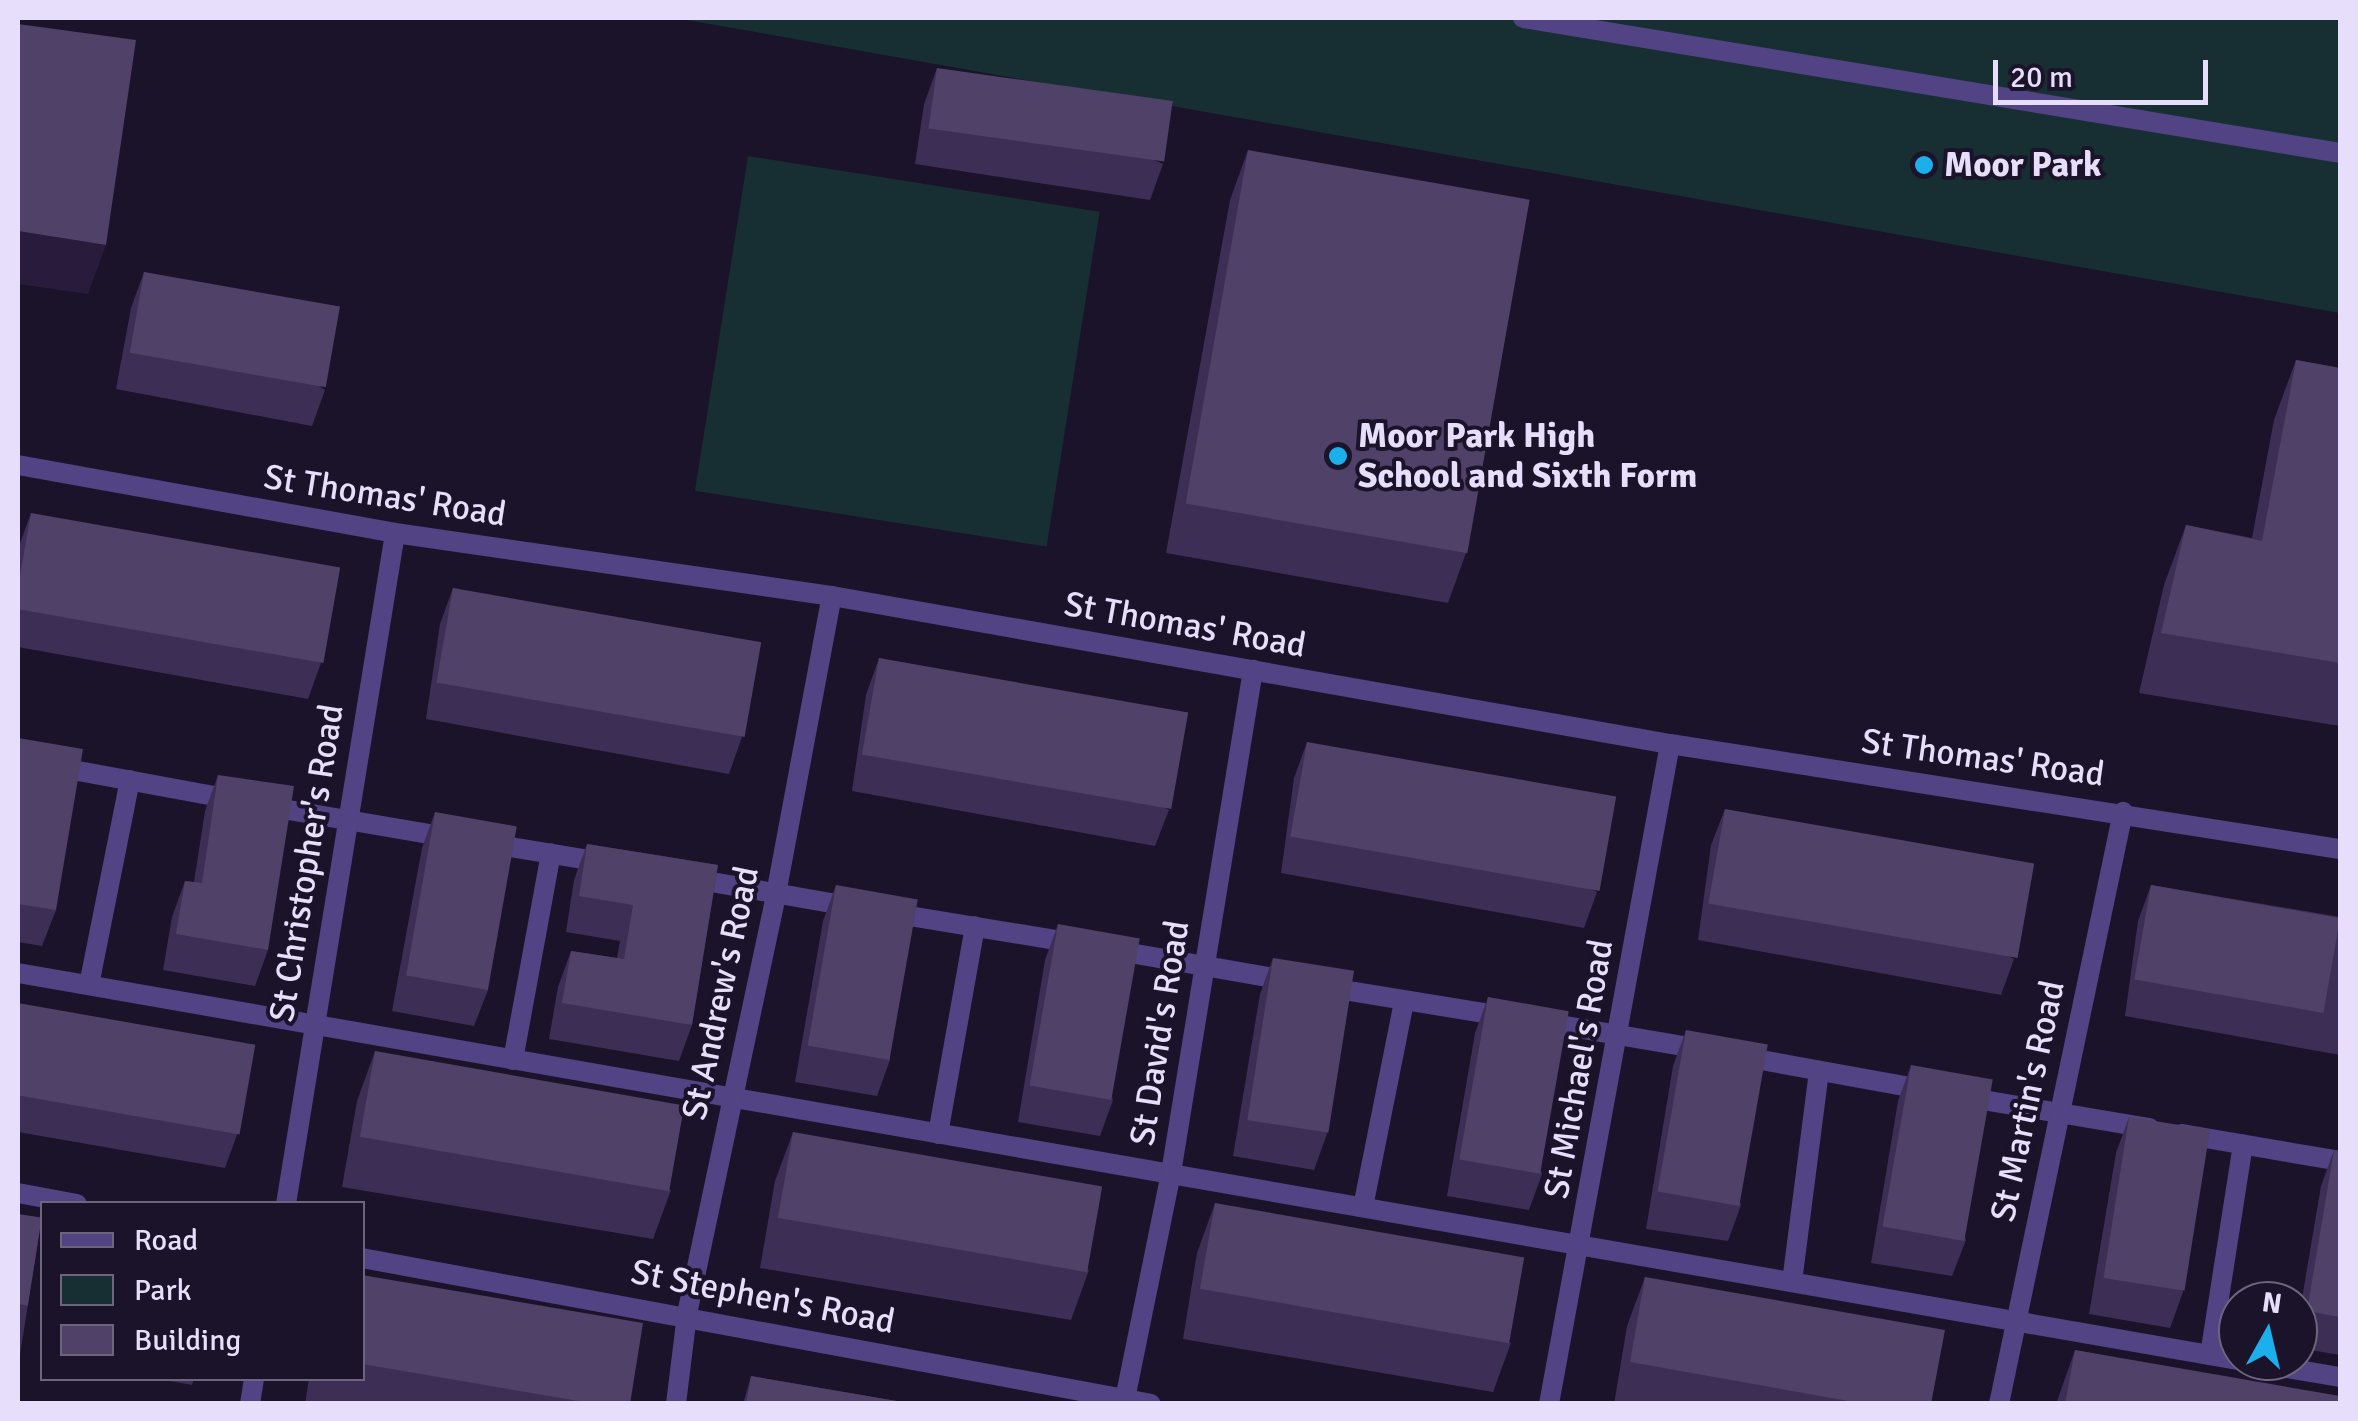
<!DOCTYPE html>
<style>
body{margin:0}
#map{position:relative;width:2358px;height:1421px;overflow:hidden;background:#1b1329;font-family:Signika,sans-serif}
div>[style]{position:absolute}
.green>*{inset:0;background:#172f33;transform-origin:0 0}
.service>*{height:20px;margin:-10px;padding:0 10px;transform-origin:10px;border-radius:10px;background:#514384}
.pedestrian>*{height:20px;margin:-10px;padding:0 10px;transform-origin:10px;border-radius:10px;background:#514384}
.minor>*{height:20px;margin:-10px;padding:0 10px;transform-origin:10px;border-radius:10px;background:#514384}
.wall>*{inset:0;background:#3d2e56;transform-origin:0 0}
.shaded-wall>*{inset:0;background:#281b3c}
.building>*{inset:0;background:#4f4167;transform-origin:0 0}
.dots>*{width:28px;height:28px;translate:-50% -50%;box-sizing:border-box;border:5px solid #1b1329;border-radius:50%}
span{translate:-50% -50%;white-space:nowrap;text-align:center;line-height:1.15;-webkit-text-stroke:8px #1b1329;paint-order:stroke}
.poi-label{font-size:35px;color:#e7defc;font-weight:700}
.left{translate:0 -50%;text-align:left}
.street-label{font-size:35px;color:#e7defc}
.frame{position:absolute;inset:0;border:20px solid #e7defc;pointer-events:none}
.legend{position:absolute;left:40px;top:1201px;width:325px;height:180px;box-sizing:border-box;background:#1b1329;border:2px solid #6d647d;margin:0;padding:12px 18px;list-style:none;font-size:30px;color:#e7defc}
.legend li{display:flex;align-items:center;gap:20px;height:50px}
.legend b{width:50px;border:2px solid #6d647d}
.north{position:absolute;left:2218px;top:1281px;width:100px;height:100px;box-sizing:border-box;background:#1b1329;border:2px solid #6d647d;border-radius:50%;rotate:8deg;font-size:28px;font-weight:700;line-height:40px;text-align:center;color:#e7defc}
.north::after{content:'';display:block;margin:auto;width:35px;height:45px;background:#1bb0eb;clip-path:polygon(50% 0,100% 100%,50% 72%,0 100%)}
.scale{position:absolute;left:1993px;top:60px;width:215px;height:45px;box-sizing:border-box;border:5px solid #e7defc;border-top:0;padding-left:12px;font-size:30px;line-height:35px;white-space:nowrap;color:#e7defc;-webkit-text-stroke:8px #1b1329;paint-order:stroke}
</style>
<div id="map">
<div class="green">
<i style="clip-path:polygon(676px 18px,2340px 18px,2340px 313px)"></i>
<i style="left:748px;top:156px;width:356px;height:339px;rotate:9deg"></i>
</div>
<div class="service">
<i style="left:1523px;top:18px;width:828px;rotate:9.38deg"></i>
<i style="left:18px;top:760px;width:223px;rotate:10.4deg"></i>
<i style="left:265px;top:806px;width:191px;rotate:9.7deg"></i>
<i style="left:487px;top:843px;width:121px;rotate:9.5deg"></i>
<i style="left:689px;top:878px;width:167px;rotate:10deg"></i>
<i style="left:891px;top:913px;width:192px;rotate:9.3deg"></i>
<i style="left:1113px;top:950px;width:181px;rotate:9.9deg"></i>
<i style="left:18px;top:973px;width:2253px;rotate:9.89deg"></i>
<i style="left:89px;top:985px;width:209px;rotate:-78.7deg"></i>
<i style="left:1325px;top:987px;width:185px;rotate:9.3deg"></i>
<i style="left:1542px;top:1022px;width:166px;rotate:9.7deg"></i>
<i style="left:1739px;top:1056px;width:191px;rotate:10.3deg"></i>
<i style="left:513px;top:1060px;width:210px;rotate:-79.6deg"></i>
<i style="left:1965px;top:1097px;width:187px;rotate:9.6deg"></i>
<i style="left:938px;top:1134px;width:211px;rotate:-79.9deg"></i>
<i style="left:2182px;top:1134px;width:160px;rotate:9.7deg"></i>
<i style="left:1363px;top:1207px;width:210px;rotate:-78.7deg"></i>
<i style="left:1792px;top:1282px;width:213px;rotate:-82.7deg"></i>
<i style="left:2210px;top:1355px;width:213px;rotate:-81.1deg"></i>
<i style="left:2245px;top:1361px;width:96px;rotate:9.6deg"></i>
</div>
<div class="pedestrian">
<i style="left:18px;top:1193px;width:60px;rotate:10.6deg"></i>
</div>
<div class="minor">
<i style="left:18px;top:465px;width:383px;rotate:10.2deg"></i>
<i style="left:395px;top:533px;width:442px;rotate:8.2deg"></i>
<i style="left:832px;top:596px;width:851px;rotate:10.02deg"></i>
<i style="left:1670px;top:744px;width:678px;rotate:8.91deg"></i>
<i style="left:286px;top:1204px;width:680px;rotate:-80.77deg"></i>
<i style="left:362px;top:1258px;width:802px;rotate:10.48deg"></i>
<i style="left:250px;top:1404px;width:26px;rotate:-81deg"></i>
<i style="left:676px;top:1404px;width:91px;rotate:-83deg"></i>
<i style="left:687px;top:1314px;width:429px;rotate:-78deg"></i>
<i style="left:776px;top:894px;width:303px;rotate:-79.4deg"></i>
<i style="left:1124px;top:1404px;width:236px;rotate:-78.5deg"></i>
<i style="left:1171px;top:1173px;width:510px;rotate:-80.74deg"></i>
<i style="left:1549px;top:1404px;width:671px;rotate:-79.61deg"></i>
<i style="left:1999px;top:1404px;width:605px;rotate:-78.17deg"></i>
</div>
<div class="wall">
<i style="clip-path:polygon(937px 68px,1163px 164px,1150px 200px,915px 164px,924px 104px)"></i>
<i style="clip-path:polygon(1248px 150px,1466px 553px,1448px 603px,1166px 553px,1230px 200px)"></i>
<i style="clip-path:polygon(144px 272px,325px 390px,312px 426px,116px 389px,131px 308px)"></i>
<i style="clip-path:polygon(2296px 360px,2340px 368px,2340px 726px,2139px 693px,2164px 585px,2186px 525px,2252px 538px,2274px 420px)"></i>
<i style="clip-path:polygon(31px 513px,321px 663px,308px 699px,18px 647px,18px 549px)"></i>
<i style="clip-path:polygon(453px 588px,742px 737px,729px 774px,426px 719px,440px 624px)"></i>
<i style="clip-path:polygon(879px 658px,1169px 810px,1155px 846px,852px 791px,866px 695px)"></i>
<i style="clip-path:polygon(18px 738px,56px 910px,42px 946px,18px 942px)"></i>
<i style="clip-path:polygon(1307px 742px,1597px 892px,1584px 928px,1281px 873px,1294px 778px)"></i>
<i style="clip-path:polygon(218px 775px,268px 950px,255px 986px,163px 970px,172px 917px,185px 881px,194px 882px,205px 811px)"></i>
<i style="clip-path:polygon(1725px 809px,2014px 959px,2001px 995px,1698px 940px,1711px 845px)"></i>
<i style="clip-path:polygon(435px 812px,488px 990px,474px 1026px,392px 1011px,422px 848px)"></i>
<i style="clip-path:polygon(587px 844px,718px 865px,692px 1025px,679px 1061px,549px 1039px,558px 987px,571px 951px,617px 958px,620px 941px,566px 932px,574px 880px)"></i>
<i style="clip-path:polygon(836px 885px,890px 1060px,877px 1096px,795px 1082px,823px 921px)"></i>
<i style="clip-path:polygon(2151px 885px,2340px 917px,2340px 1055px,2125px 1016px,2138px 921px)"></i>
<i style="clip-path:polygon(1058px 924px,1113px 1100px,1100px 1136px,1018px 1122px,1045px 960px)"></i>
<i style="clip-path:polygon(1273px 958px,1327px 1134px,1314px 1170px,1233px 1156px,1260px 994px)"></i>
<i style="clip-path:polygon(1488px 997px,1542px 1174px,1529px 1210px,1447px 1196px,1475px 1033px)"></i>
<i style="clip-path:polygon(18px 1003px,238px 1132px,225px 1168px,18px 1132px)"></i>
<i style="clip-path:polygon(1686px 1030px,1741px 1205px,1728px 1241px,1646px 1229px,1673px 1066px)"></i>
<i style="clip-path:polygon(375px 1051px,671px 1190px,653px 1239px,342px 1187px,357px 1101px)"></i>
<i style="clip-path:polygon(1911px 1065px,1966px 1240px,1952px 1276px,1871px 1263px,1898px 1101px)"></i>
<i style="clip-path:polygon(2129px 1117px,2183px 1292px,2170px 1328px,2089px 1314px,2116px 1153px)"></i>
<i style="clip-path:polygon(793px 1132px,1089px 1270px,1071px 1320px,760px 1268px,775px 1181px)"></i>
<i style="clip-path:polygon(2334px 1150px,2340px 1151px,2340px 1355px,2298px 1348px,2298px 1322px,2321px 1186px)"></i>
<i style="clip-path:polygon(1215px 1203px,1511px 1343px,1493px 1392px,1183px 1339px,1197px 1253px)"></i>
<i style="left:18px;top:1214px;width:24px;height:141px;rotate:9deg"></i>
<i style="clip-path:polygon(362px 1275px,630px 1404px,305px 1404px,309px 1378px,362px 1378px)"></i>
<i style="clip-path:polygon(1645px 1277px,1931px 1404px,1614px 1404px,1627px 1326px)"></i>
<i style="clip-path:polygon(2075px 1350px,2340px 1404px,2056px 1404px)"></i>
<i style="clip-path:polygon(751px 1376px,914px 1404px,743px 1404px)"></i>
<i style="clip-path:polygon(152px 1378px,194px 1378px,192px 1385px)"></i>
</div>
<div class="shaded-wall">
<i style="clip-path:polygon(18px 231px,106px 245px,88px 294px,18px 284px)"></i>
</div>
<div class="building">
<i style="clip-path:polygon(18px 24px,136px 40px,106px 245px,18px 231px)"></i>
<i style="left:937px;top:68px;width:238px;height:61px;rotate:8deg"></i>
<i style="left:1248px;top:150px;width:286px;height:359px;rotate:10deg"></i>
<i style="left:144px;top:272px;width:199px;height:82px;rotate:10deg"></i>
<i style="clip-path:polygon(2296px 360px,2340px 368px,2340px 663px,2161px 633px,2186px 525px,2262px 541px)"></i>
<i style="left:31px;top:513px;width:314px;height:97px;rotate:10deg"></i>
<i style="left:453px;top:588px;width:313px;height:96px;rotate:10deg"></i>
<i style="left:879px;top:658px;width:314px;height:98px;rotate:10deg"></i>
<i style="clip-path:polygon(18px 738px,83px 749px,56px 910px,18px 904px)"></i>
<i style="left:1307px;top:742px;width:314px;height:96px;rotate:10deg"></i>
<i style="clip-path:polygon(218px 775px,294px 786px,268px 950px,176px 934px,185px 881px,202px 883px)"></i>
<i style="left:1725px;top:809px;width:314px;height:96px;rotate:10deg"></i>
<i style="left:435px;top:812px;width:83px;height:166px;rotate:10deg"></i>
<i style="clip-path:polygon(587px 844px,718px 865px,692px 1025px,562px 1003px,571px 951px,624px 959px,633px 905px,579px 896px)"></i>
<i style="left:836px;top:885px;width:83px;height:163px;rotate:10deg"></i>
<i style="left:2151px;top:885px;width:192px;height:96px;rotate:10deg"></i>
<i style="left:1058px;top:924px;width:83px;height:164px;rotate:10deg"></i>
<i style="left:1273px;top:958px;width:82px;height:164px;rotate:9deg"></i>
<i style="left:1488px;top:997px;width:82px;height:165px;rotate:10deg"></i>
<i style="left:18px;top:1003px;width:241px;height:91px;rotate:10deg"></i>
<i style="left:1686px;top:1030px;width:83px;height:164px;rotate:10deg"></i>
<i style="left:375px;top:1051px;width:314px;height:87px;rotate:10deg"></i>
<i style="left:1911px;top:1065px;width:83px;height:164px;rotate:10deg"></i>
<i style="left:2129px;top:1117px;width:82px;height:163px;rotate:9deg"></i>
<i style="left:793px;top:1132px;width:314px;height:87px;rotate:10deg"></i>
<i style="clip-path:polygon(2334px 1150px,2340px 1151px,2340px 1317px,2307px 1311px)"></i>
<i style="left:1215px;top:1203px;width:314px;height:87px;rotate:10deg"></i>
<i style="left:18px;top:1214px;width:24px;height:89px;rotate:9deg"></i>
<i style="clip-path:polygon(362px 1275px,643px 1323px,630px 1404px,596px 1404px,362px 1364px)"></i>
<i style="clip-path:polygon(1645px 1277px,1945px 1330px,1931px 1404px,1865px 1404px,1630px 1362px)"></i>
<i style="clip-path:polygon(2075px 1350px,2340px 1396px,2340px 1404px,2065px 1404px)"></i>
<i style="clip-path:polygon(751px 1376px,914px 1404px,746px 1404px)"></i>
</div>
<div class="dots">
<i style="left:1924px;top:165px;background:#1bb0eb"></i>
<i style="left:1338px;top:456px;background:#1bb0eb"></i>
</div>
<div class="poi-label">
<span class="left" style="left:1944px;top:165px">Moor Park</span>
<span class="left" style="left:1358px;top:456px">Moor Park High<br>School and Sixth Form</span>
</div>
<div class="street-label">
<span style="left:385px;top:496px;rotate:9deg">St Thomas' Road</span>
<span style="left:1185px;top:625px;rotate:10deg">St Thomas' Road</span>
<span style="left:1983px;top:758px;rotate:8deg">St Thomas' Road</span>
<span style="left:307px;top:863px;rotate:-81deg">St Christopher's Road</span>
<span style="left:721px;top:993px;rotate:-78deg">St Andrew's Road</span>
<span style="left:1160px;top:1033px;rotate:-81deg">St David's Road</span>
<span style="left:1579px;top:1069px;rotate:-80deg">St Michael's Road</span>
<span style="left:2028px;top:1101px;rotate:-78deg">St Martin's Road</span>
<span style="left:763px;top:1297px;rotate:11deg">St Stephen's Road</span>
</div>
<div class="frame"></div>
<ul class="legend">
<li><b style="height:12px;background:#514384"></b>Road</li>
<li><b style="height:28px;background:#172f33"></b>Park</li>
<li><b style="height:28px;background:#4f4167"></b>Building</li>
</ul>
<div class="north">N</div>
<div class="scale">20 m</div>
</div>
